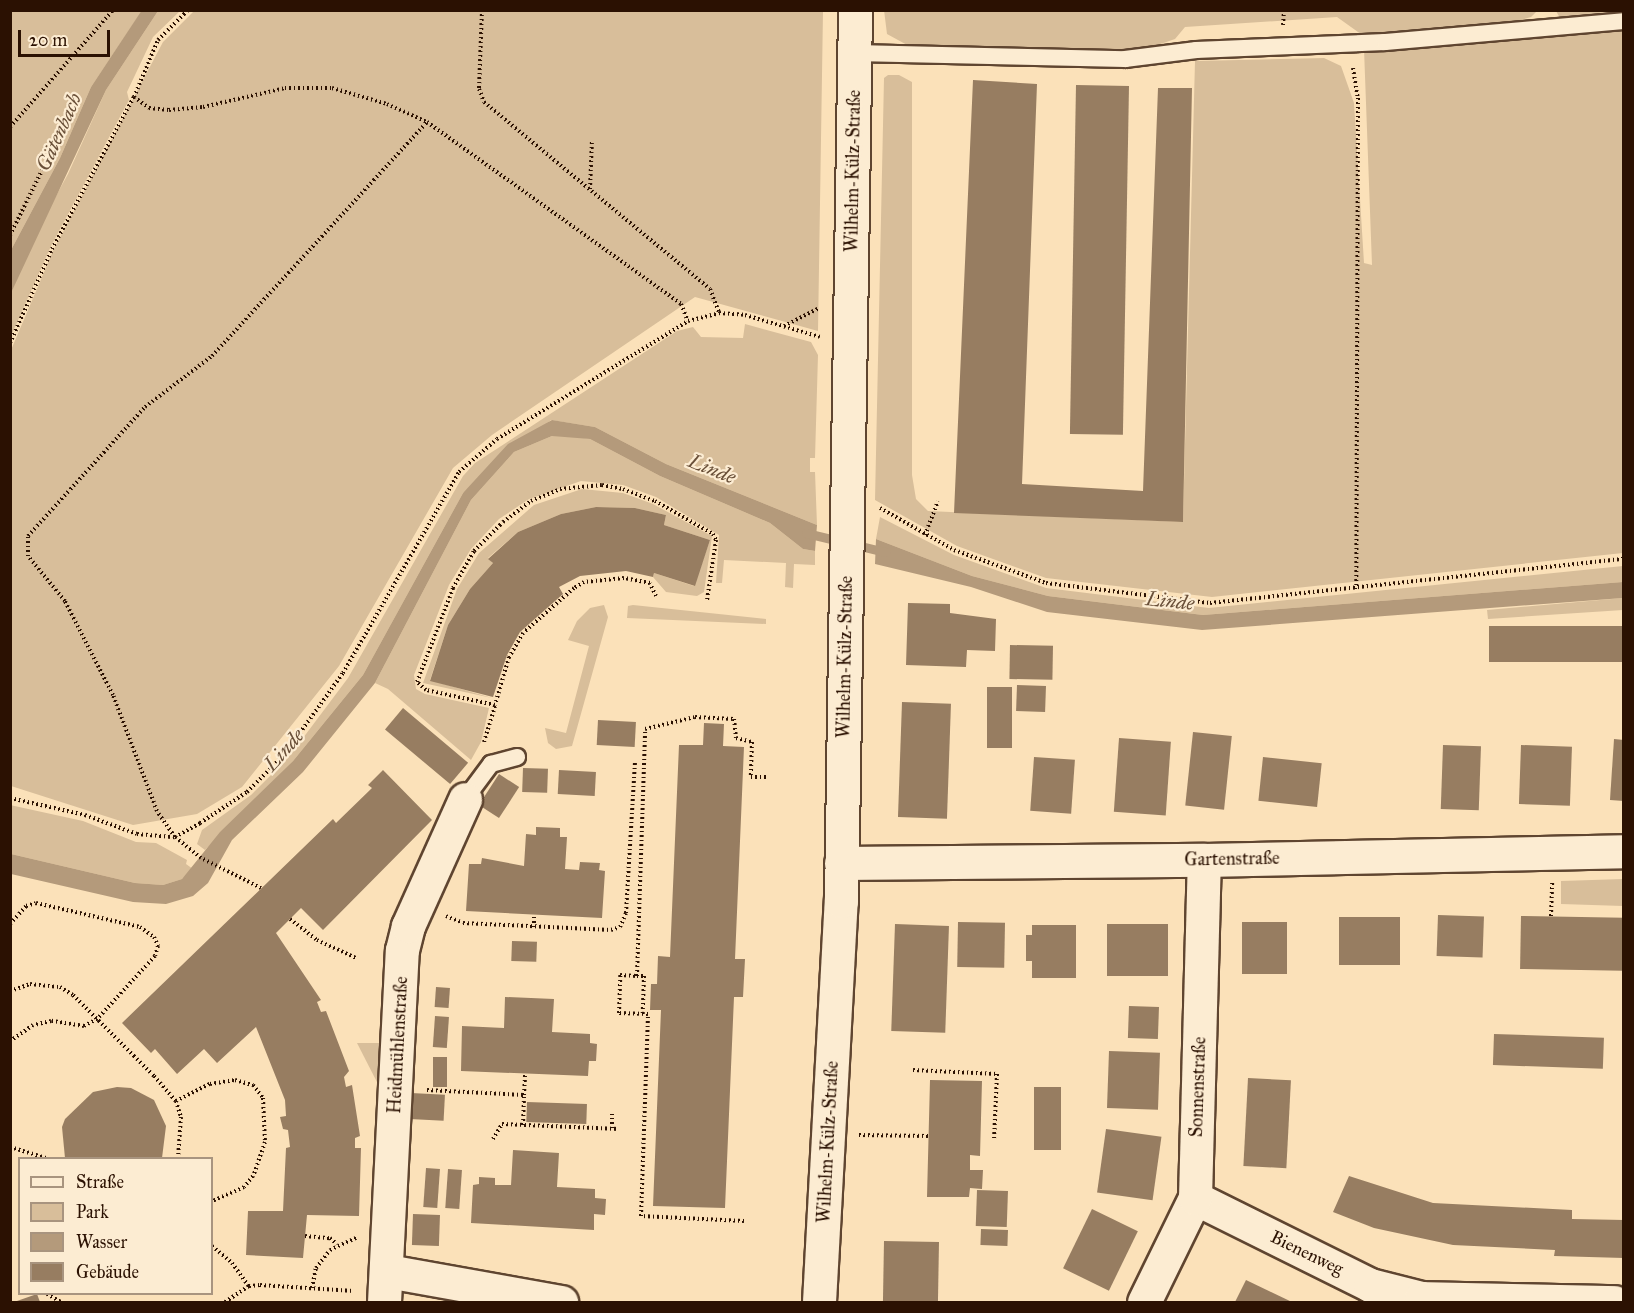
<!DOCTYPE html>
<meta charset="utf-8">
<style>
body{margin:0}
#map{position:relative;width:1634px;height:1313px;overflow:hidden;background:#fbe1b9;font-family:"IM FELL Great Primer",serif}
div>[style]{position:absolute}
.green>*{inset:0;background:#d8be9a}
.water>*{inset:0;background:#b49a7b}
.stream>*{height:9px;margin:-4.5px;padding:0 4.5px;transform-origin:4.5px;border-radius:4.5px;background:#b49a7b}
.building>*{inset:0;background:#977d61;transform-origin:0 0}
.path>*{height:4px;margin-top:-2px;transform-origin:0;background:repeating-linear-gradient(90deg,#2b1102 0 1.5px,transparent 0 4.5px)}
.roads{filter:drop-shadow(2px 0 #5f4530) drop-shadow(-2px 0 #5f4530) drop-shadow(0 2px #5f4530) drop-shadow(0 -2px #5f4530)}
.lane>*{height:16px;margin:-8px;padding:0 8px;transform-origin:8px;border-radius:8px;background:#fcecd2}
.street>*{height:33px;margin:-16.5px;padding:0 16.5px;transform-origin:16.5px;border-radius:16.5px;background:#fcecd2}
span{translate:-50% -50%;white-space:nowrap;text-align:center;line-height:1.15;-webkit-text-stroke:4.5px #fcecd2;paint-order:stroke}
.street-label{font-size:18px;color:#2b1102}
.water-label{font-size:20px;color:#694f38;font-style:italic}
.frame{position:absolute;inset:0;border:12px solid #2b1102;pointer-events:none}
.legend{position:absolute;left:18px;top:1157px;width:195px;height:138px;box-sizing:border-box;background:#fcecd2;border:2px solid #a8947f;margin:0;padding:8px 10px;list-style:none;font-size:18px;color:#2b1102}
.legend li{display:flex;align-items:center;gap:12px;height:30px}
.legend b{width:30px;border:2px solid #a8947f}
.scale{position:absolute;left:18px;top:30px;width:92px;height:27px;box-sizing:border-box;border:3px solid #2b1102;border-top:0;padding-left:8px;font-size:18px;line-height:21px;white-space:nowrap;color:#2b1102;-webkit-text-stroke:4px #fcecd2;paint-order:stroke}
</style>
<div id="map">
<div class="green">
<i style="clip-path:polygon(884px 10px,1537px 11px,1531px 17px,1503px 25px,1365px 37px,1337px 17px,1185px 27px,1175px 39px,1137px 52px,1022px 54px,995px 48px,909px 46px,887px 34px)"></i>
<i style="clip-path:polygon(1623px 10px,1560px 18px,1556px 11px,1556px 10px)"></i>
<i style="clip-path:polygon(10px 11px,142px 11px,91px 87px,60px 158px,11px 250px)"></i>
<i style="clip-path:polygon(158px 11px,180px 11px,153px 37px,127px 92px,129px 100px,51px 246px,11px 336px,11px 293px,35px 234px,68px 174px,106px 90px)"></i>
<i style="clip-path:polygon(194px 11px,823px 11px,818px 331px,695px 297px,492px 435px,453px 468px,339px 666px,242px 787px,197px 814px,133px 825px,11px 786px,11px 350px,53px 251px,163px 42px)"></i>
<i style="clip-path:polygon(1623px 29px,1623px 553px,1212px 597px,1046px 578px,957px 546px,875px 500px,884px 78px,888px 75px,899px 75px,912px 82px,912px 475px,916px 499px,928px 511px,1183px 522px,1195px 61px,1324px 58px,1341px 66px,1354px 103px,1364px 263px,1372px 265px,1364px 49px,1461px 45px,1475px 39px)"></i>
<i style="clip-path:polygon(745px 324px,811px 342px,818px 355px,815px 458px,810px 458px,810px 472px,815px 472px,817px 525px,666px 464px,595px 427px,551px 420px,463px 493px,363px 675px,293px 761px,205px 850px,197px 844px,202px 830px,251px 795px,288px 758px,348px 678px,463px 476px,475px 463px,677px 331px,693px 327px,701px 337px,743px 338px)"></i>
<i style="clip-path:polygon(566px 435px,590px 439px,660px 476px,770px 523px,803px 549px,815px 551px,815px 565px,794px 564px,793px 588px,785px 587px,786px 563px,724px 560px,722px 583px,716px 583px,719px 535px,656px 497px,623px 485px,581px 481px,529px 499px,499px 519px,471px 549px,449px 585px,414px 675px,416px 689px,425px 694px,489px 708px,481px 742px,471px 760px,388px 689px,375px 683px,471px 500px,514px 452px,552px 436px)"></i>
<i style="clip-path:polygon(582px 489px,623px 493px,653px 504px,712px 536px,704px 592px,697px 596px,666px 592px,653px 577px,654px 573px,694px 586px,710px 540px,664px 525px,666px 515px,635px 508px,596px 507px,561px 514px,518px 532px,488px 558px,493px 563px,470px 589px,448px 625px,430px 680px,492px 698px,423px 683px,457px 589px,479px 553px,534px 505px)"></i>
<i style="clip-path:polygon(880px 517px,954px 555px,1046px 588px,1209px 608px,1623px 566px,1623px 582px,1203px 615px,1048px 596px,972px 576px,876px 539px)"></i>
<i style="clip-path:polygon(1623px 598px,1623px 610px,1488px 619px,1487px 610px)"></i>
<i style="clip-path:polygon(604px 605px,608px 617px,572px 746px,556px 749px,548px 743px,545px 728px,566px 733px,589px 646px,568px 640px,577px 621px,590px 608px)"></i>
<i style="clip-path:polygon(633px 605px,766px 619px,766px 624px,627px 618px,628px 606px)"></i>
<i style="clip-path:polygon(10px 805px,83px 821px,136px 842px,156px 843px,187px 860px,186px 864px,193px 869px,182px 879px,163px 885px,135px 883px,11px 854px)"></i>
<i style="clip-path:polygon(1623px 879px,1623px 906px,1561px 904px,1561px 881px)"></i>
<i style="clip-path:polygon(357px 1043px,379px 1043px,379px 1086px)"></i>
</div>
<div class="water">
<i style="clip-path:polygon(142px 10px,158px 11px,106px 90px,11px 293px,11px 250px,60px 158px,91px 87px)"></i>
<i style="clip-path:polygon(552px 420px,595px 427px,666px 464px,817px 525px,815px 551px,803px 549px,770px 523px,660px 476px,590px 439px,552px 436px,514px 452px,471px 500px,375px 683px,303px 772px,232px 840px,208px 883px,193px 896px,166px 904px,133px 902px,11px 874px,11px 854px,135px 883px,163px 885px,182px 879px,220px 832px,293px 761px,363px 675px,463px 493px,508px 444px)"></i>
<i style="clip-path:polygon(876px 539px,972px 576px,1048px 596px,1203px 615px,1623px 582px,1623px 598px,1202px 630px,1047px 612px,971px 587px,875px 564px)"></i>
</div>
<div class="stream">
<i style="left:806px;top:533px;width:82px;rotate:13.4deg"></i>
</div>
<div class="building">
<i style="clip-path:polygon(973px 80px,1037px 84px,1022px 484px,1143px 491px,1158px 88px,1192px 88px,1183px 522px,954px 513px)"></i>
<i style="left:1076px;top:85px;width:53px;height:349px;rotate:1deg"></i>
<i style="clip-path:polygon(596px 507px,635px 508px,666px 515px,664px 525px,710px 540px,695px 586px,654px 573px,653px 577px,626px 571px,580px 576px,559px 587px,563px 594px,520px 632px,507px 655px,493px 697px,430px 681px,448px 625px,470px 589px,493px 563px,488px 559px,518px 532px,561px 514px)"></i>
<i style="clip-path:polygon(908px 603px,950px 604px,950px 613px,996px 619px,995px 651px,967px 650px,966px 667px,906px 665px)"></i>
<i style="left:1624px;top:626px;width:36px;height:135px;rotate:90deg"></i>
<i style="left:1010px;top:645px;width:43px;height:34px;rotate:1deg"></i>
<i style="left:1017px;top:685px;width:29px;height:26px;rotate:2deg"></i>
<i style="left:987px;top:687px;width:25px;height:61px"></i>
<i style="left:902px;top:702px;width:49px;height:115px;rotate:2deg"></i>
<i style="left:403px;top:708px;width:85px;height:28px;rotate:40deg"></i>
<i style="left:598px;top:720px;width:38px;height:25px;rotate:3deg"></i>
<i style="clip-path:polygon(704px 723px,724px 724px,723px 746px,744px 747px,735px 959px,745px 959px,743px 997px,734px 997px,725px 1208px,653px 1206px,661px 1010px,650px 1010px,651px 984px,657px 984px,658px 956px,670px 957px,679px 745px,703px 745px)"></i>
<i style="left:1193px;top:732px;width:39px;height:74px;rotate:6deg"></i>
<i style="left:1119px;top:738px;width:52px;height:74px;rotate:4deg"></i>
<i style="clip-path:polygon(1614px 739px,1624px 740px,1624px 801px,1610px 800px)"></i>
<i style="left:1443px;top:745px;width:38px;height:64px;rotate:2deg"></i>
<i style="left:1521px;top:745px;width:51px;height:59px;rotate:2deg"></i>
<i style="left:1034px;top:757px;width:41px;height:54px;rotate:4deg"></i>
<i style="left:1263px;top:757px;width:59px;height:44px;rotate:6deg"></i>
<i style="left:523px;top:768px;width:25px;height:24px;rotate:2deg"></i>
<i style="clip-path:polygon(383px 770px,432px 820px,323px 930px,301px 908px,276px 933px,321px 1000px,317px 1002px,321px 1012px,326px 1011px,349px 1071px,344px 1077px,346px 1087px,352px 1085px,360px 1136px,355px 1138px,355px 1148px,361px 1148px,359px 1216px,307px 1215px,303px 1258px,246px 1255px,248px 1211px,283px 1211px,286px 1148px,290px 1147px,288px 1130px,283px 1129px,280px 1117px,286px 1116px,285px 1100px,256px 1027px,217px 1063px,204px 1049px,177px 1074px,155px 1049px,151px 1053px,122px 1023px,333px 819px,336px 823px,372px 788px,368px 785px)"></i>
<i style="left:559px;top:770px;width:37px;height:24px;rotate:3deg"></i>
<i style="left:499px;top:774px;width:24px;height:37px;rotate:33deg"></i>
<i style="clip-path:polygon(536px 827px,560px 828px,560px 837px,567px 837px,565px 869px,579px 870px,580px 862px,600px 863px,599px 870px,605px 871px,602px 918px,466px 911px,469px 864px,481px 864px,482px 858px,524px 866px,526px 834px,536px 835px)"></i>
<i style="left:1438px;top:915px;width:46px;height:41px;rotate:2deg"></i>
<i style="left:1521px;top:916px;width:103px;height:53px;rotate:1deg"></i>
<i style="left:1339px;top:917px;width:61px;height:48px"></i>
<i style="left:958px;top:922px;width:47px;height:45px;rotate:1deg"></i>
<i style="left:1242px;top:922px;width:45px;height:52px"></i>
<i style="left:895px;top:924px;width:54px;height:107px;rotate:2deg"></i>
<i style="left:1107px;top:924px;width:61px;height:52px"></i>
<i style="clip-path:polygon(1032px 925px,1076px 925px,1076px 978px,1032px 978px,1032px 961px,1026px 961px,1026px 935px,1032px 935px)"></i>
<i style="left:512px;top:941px;width:25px;height:20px;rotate:2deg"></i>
<i style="left:436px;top:987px;width:14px;height:20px;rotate:4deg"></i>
<i style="clip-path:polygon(505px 997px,554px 999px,552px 1032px,590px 1034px,590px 1043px,597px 1044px,596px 1061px,589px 1061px,588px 1076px,461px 1071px,462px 1026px,504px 1028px)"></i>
<i style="left:1129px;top:1006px;width:30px;height:32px;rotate:2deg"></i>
<i style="left:435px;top:1016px;width:14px;height:31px;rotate:4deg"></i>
<i style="left:1494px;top:1034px;width:110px;height:31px;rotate:2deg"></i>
<i style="left:1109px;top:1051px;width:51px;height:57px;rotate:2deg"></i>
<i style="left:433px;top:1057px;width:14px;height:30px"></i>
<i style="left:1248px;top:1078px;width:43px;height:88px;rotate:3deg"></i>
<i style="clip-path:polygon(930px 1080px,982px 1081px,980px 1156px,970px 1155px,970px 1170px,983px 1170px,982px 1189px,970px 1188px,969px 1197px,927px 1197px)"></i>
<i style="clip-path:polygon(117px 1087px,131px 1088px,154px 1100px,166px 1126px,162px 1158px,65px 1158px,62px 1127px,65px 1119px,93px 1092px)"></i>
<i style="left:1034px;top:1087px;width:27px;height:63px"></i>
<i style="left:411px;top:1093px;width:34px;height:26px;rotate:3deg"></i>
<i style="left:527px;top:1102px;width:60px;height:20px;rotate:2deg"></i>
<i style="left:1106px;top:1129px;width:56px;height:64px;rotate:8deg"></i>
<i style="clip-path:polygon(513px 1150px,559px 1153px,557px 1187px,595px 1189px,595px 1198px,606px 1199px,605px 1215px,594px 1214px,594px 1230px,471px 1223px,473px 1185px,479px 1184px,479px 1177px,495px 1178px,495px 1185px,511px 1185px)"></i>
<i style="left:426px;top:1168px;width:14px;height:39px;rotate:4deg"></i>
<i style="left:448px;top:1169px;width:14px;height:39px;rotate:4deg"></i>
<i style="clip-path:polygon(1349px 1176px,1433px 1203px,1572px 1210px,1572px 1219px,1624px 1220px,1624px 1258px,1554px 1256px,1555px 1250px,1453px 1245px,1374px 1228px,1333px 1212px)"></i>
<i style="left:977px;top:1190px;width:31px;height:36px;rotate:2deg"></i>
<i style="left:1092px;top:1209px;width:51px;height:66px;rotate:26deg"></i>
<i style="left:413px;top:1214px;width:27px;height:31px;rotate:2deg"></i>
<i style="left:981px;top:1229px;width:27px;height:16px;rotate:2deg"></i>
<i style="left:884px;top:1241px;width:55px;height:61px;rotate:1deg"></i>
<i style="clip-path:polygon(1246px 1280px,1292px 1302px,1235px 1302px)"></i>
<i style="clip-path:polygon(37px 1294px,40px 1302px,14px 1302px)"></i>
</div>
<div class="path">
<i style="left:482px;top:10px;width:79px;rotate:92.2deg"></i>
<i style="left:479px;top:89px;width:14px;rotate:69deg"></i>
<i style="left:484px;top:102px;width:293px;rotate:39.6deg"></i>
<i style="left:710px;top:289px;width:26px;rotate:69deg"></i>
<i style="left:1283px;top:25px;width:15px;rotate:-86deg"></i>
<i style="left:1353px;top:68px;width:30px;rotate:81deg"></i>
<i style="left:1358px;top:98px;width:491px;rotate:90.2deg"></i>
<i style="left:134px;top:97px;width:19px;rotate:36deg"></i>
<i style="left:149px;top:108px;width:20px;rotate:6deg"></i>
<i style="left:169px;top:110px;width:34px;rotate:-5deg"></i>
<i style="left:203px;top:107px;width:84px;rotate:-13deg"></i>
<i style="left:285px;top:88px;width:47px"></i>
<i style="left:332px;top:88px;width:57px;rotate:16.2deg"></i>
<i style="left:387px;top:104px;width:44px;rotate:24.2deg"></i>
<i style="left:427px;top:122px;width:312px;rotate:35.6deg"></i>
<i style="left:681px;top:304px;width:18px;rotate:68deg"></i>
<i style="left:10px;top:127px;width:156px;rotate:-48.6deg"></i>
<i style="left:590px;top:189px;width:49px;rotate:-87.7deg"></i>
<i style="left:10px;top:235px;width:155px;rotate:-63.6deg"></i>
<i style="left:784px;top:326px;width:39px;rotate:-27deg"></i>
<i style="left:10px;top:343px;width:103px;rotate:-65.9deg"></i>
<i style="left:52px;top:249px;width:173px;rotate:-61.7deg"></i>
<i style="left:134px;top:97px;width:62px;rotate:-67.2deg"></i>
<i style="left:158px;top:40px;width:42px;rotate:-45deg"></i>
<i style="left:880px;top:508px;width:85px;rotate:29.6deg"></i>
<i style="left:954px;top:550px;width:98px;rotate:19.7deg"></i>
<i style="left:1046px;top:583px;width:165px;rotate:7deg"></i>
<i style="left:1210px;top:603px;width:416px;rotate:-6.1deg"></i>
<i style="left:925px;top:535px;width:36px;rotate:-69deg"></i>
<i style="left:656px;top:596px;width:14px;rotate:-115deg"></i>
<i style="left:650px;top:583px;width:26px;rotate:-169deg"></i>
<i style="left:624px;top:578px;width:40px;rotate:174.3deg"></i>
<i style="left:584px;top:582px;width:12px;rotate:149deg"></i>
<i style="left:574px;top:588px;width:68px;rotate:138.6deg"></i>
<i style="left:523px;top:633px;width:28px;rotate:120deg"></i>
<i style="left:509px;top:657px;width:50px;rotate:106.3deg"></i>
<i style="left:495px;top:705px;width:71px;rotate:-167.7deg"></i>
<i style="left:426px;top:690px;width:12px;rotate:-138deg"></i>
<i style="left:417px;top:682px;width:101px;rotate:-69deg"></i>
<i style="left:453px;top:588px;width:43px;rotate:-60.4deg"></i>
<i style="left:474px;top:551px;width:41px;rotate:-45deg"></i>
<i style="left:503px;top:522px;width:35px;rotate:-37deg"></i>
<i style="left:531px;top:501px;width:31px;rotate:-22deg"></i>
<i style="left:560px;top:489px;width:42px;rotate:-5.4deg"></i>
<i style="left:602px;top:485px;width:21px;rotate:11deg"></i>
<i style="left:623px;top:489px;width:34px;rotate:21deg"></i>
<i style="left:655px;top:501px;width:67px;rotate:29.6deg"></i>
<i style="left:713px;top:534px;width:7px;rotate:63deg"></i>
<i style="left:716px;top:540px;width:61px;rotate:98.5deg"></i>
<i style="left:484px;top:742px;width:39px;rotate:-73deg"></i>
<i style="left:10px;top:798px;width:77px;rotate:12.8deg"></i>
<i style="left:85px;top:815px;width:55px;rotate:20.1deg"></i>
<i style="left:137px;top:834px;width:38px;rotate:5deg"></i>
<i style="left:175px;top:837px;width:29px;rotate:-29deg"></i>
<i style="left:200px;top:823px;width:56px;rotate:-33.4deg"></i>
<i style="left:247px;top:792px;width:52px;rotate:-45deg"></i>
<i style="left:284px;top:755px;width:101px;rotate:-54.3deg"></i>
<i style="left:343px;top:673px;width:232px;rotate:-60deg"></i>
<i style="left:459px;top:472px;width:50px;rotate:-41deg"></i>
<i style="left:497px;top:439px;width:225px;rotate:-31.7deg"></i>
<i style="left:688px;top:321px;width:32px;rotate:-14deg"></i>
<i style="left:719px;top:313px;width:26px;rotate:4deg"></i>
<i style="left:745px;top:315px;width:78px;rotate:16.3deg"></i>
<i style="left:261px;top:888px;width:67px;rotate:-153.4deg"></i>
<i style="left:201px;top:858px;width:33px;rotate:-141deg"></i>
<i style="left:175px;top:837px;width:32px;rotate:-125deg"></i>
<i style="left:157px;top:811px;width:124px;rotate:-110.8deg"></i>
<i style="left:113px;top:695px;width:106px;rotate:-117.1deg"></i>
<i style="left:65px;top:601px;width:58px;rotate:-129.4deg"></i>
<i style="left:28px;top:556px;width:20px;rotate:-90deg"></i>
<i style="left:28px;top:536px;width:174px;rotate:-47.8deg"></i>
<i style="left:145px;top:407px;width:84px;rotate:-37.3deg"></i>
<i style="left:212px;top:356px;width:318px;rotate:-47.4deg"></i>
<i style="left:446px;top:916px;width:18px;rotate:22deg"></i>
<i style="left:463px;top:923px;width:148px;rotate:2.7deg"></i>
<i style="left:611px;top:930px;width:9px;rotate:-18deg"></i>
<i style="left:620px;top:927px;width:15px;rotate:-67deg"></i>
<i style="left:626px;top:913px;width:151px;rotate:-86.6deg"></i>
<i style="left:1551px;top:916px;width:33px;rotate:-88deg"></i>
<i style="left:290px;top:919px;width:34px;rotate:38deg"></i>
<i style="left:317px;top:940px;width:43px;rotate:24.8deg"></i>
<i style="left:10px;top:924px;width:24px;rotate:-48deg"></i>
<i style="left:26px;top:906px;width:10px;rotate:-17deg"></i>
<i style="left:36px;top:903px;width:107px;rotate:13deg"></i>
<i style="left:140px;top:927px;width:17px;rotate:36deg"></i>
<i style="left:154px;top:937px;width:10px;rotate:66deg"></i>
<i style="left:158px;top:946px;width:10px;rotate:107deg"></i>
<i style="left:155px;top:956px;width:86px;rotate:132.6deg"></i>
<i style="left:97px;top:1019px;width:15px;rotate:152deg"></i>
<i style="left:84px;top:1026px;width:33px;rotate:-171deg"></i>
<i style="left:51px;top:1021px;width:18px;rotate:167deg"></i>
<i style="left:33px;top:1025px;width:28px;rotate:145deg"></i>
<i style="left:534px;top:927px;width:12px;rotate:-90deg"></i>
<i style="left:637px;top:976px;width:7px"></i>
<i style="left:644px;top:976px;width:38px;rotate:92deg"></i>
<i style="left:10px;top:991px;width:21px;rotate:-19deg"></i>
<i style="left:30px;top:984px;width:30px;rotate:6deg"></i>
<i style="left:60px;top:987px;width:15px;rotate:32deg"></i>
<i style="left:73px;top:995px;width:115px;rotate:45deg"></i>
<i style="left:154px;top:1076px;width:33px;rotate:49deg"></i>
<i style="left:176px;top:1101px;width:17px;rotate:73deg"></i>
<i style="left:181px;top:1117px;width:41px;rotate:94.2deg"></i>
<i style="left:913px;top:1070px;width:84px;rotate:2.7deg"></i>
<i style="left:997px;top:1074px;width:67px;rotate:92.6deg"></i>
<i style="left:427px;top:1090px;width:97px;rotate:3deg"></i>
<i style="left:524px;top:1095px;width:22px;rotate:-87deg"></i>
<i style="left:176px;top:1101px;width:38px;rotate:-27deg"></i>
<i style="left:210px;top:1084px;width:25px;rotate:-9deg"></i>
<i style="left:235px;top:1080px;width:19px;rotate:16deg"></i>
<i style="left:253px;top:1085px;width:16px;rotate:52deg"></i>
<i style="left:263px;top:1098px;width:44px;rotate:87.4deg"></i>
<i style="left:265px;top:1142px;width:36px;rotate:109deg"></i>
<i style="left:253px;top:1176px;width:14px;rotate:129deg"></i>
<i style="left:244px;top:1187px;width:35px;rotate:156deg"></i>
<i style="left:523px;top:1125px;width:30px;rotate:-88deg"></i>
<i style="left:612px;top:1128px;width:14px;rotate:-90deg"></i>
<i style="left:859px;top:1135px;width:70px;rotate:0.8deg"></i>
<i style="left:493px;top:1139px;width:17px;rotate:-59deg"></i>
<i style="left:502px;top:1124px;width:117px;rotate:2.4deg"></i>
<i style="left:10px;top:1147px;width:39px;rotate:17deg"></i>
<i style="left:744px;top:1221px;width:103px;rotate:-177.2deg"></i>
<i style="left:641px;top:1216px;width:202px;rotate:-88deg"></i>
<i style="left:648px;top:1014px;width:29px;rotate:-178deg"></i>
<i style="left:619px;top:1013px;width:38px;rotate:-88deg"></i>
<i style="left:620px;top:975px;width:17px;rotate:3deg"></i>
<i style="left:637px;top:976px;width:247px;rotate:-88.1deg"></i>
<i style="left:645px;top:729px;width:51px;rotate:-13.5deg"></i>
<i style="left:695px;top:717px;width:39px;rotate:3deg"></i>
<i style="left:734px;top:719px;width:19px;rotate:84deg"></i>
<i style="left:736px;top:738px;width:16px;rotate:14deg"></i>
<i style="left:752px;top:742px;width:35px;rotate:92deg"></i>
<i style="left:751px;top:777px;width:18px"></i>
<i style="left:305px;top:1236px;width:25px;rotate:5deg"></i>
<i style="left:330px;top:1238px;width:9px;rotate:41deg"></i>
<i style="left:212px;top:1246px;width:26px;rotate:40deg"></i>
<i style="left:232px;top:1263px;width:29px;rotate:54deg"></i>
<i style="left:312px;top:1288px;width:20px;rotate:-79deg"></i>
<i style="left:316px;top:1268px;width:23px;rotate:-52deg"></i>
<i style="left:330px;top:1250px;width:29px;rotate:-25deg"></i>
<i style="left:47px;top:1294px;width:16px;rotate:30deg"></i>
<i style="left:225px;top:1302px;width:29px;rotate:-34deg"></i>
<i style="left:249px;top:1286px;width:11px;rotate:-5deg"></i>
<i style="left:260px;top:1285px;width:94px;rotate:3.7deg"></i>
</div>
<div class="roads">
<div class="lane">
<i style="left:855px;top:53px;width:270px;rotate:1.3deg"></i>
<i style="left:1125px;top:59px;width:72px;rotate:-7.2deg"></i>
<i style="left:1196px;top:50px;width:189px;rotate:-2.4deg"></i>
<i style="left:1385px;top:42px;width:240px;rotate:-5deg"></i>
<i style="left:465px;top:799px;width:44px;rotate:-53.4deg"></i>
<i style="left:491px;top:764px;width:27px;rotate:-15deg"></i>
</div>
<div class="street">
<i style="left:841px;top:863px;width:363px;rotate:-0.5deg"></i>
<i style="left:1204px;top:860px;width:420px;rotate:-1.2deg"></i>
<i style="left:1195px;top:1198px;width:195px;rotate:26.4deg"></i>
<i style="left:1370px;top:1285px;width:53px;rotate:14.3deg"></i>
<i style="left:387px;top:1271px;width:177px;rotate:10.1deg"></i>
<i style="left:384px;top:1302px;width:352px;rotate:-87.1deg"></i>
<i style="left:402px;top:950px;width:25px;rotate:-76deg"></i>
<i style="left:408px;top:926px;width:139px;rotate:-65.8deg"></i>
<i style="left:819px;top:1302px;width:402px;rotate:-86.9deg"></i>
<i style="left:841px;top:901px;width:891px;rotate:-89.1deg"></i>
<i style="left:1144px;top:1302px;width:116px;rotate:-63.9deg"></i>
<i style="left:1195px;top:1198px;width:338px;rotate:-88.5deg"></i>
<i style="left:1420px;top:1302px;width:4px;rotate:-76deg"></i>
<i style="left:1421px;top:1298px;width:193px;rotate:1.2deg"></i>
</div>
</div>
<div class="street-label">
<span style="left:853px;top:171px;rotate:-89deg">Wilhelm-Külz-Straße</span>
<span style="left:845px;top:657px;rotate:-89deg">Wilhelm-Külz-Straße</span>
<span style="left:1232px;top:859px;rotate:-1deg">Gartenstraße</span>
<span style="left:398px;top:1045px;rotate:-87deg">Heidmühlenstraße</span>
<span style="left:1198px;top:1087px;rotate:-88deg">Sonnenstraße</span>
<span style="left:828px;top:1142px;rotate:-87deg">Wilhelm-Külz-Straße</span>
<span style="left:1307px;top:1253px;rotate:26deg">Bienenweg</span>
</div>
<div class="water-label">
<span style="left:59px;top:132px;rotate:-66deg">Gätenbach</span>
<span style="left:712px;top:469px;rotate:22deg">Linde</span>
<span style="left:1170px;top:601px;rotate:6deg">Linde</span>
<span style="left:284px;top:750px;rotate:-48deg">Linde</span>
</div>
<div class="frame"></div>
<ul class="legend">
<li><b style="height:8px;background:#fcecd2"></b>Straße</li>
<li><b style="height:16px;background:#d8be9a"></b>Park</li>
<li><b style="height:16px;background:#b49a7b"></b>Wasser</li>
<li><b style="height:16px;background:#977d61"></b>Gebäude</li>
</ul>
<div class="scale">20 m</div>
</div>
